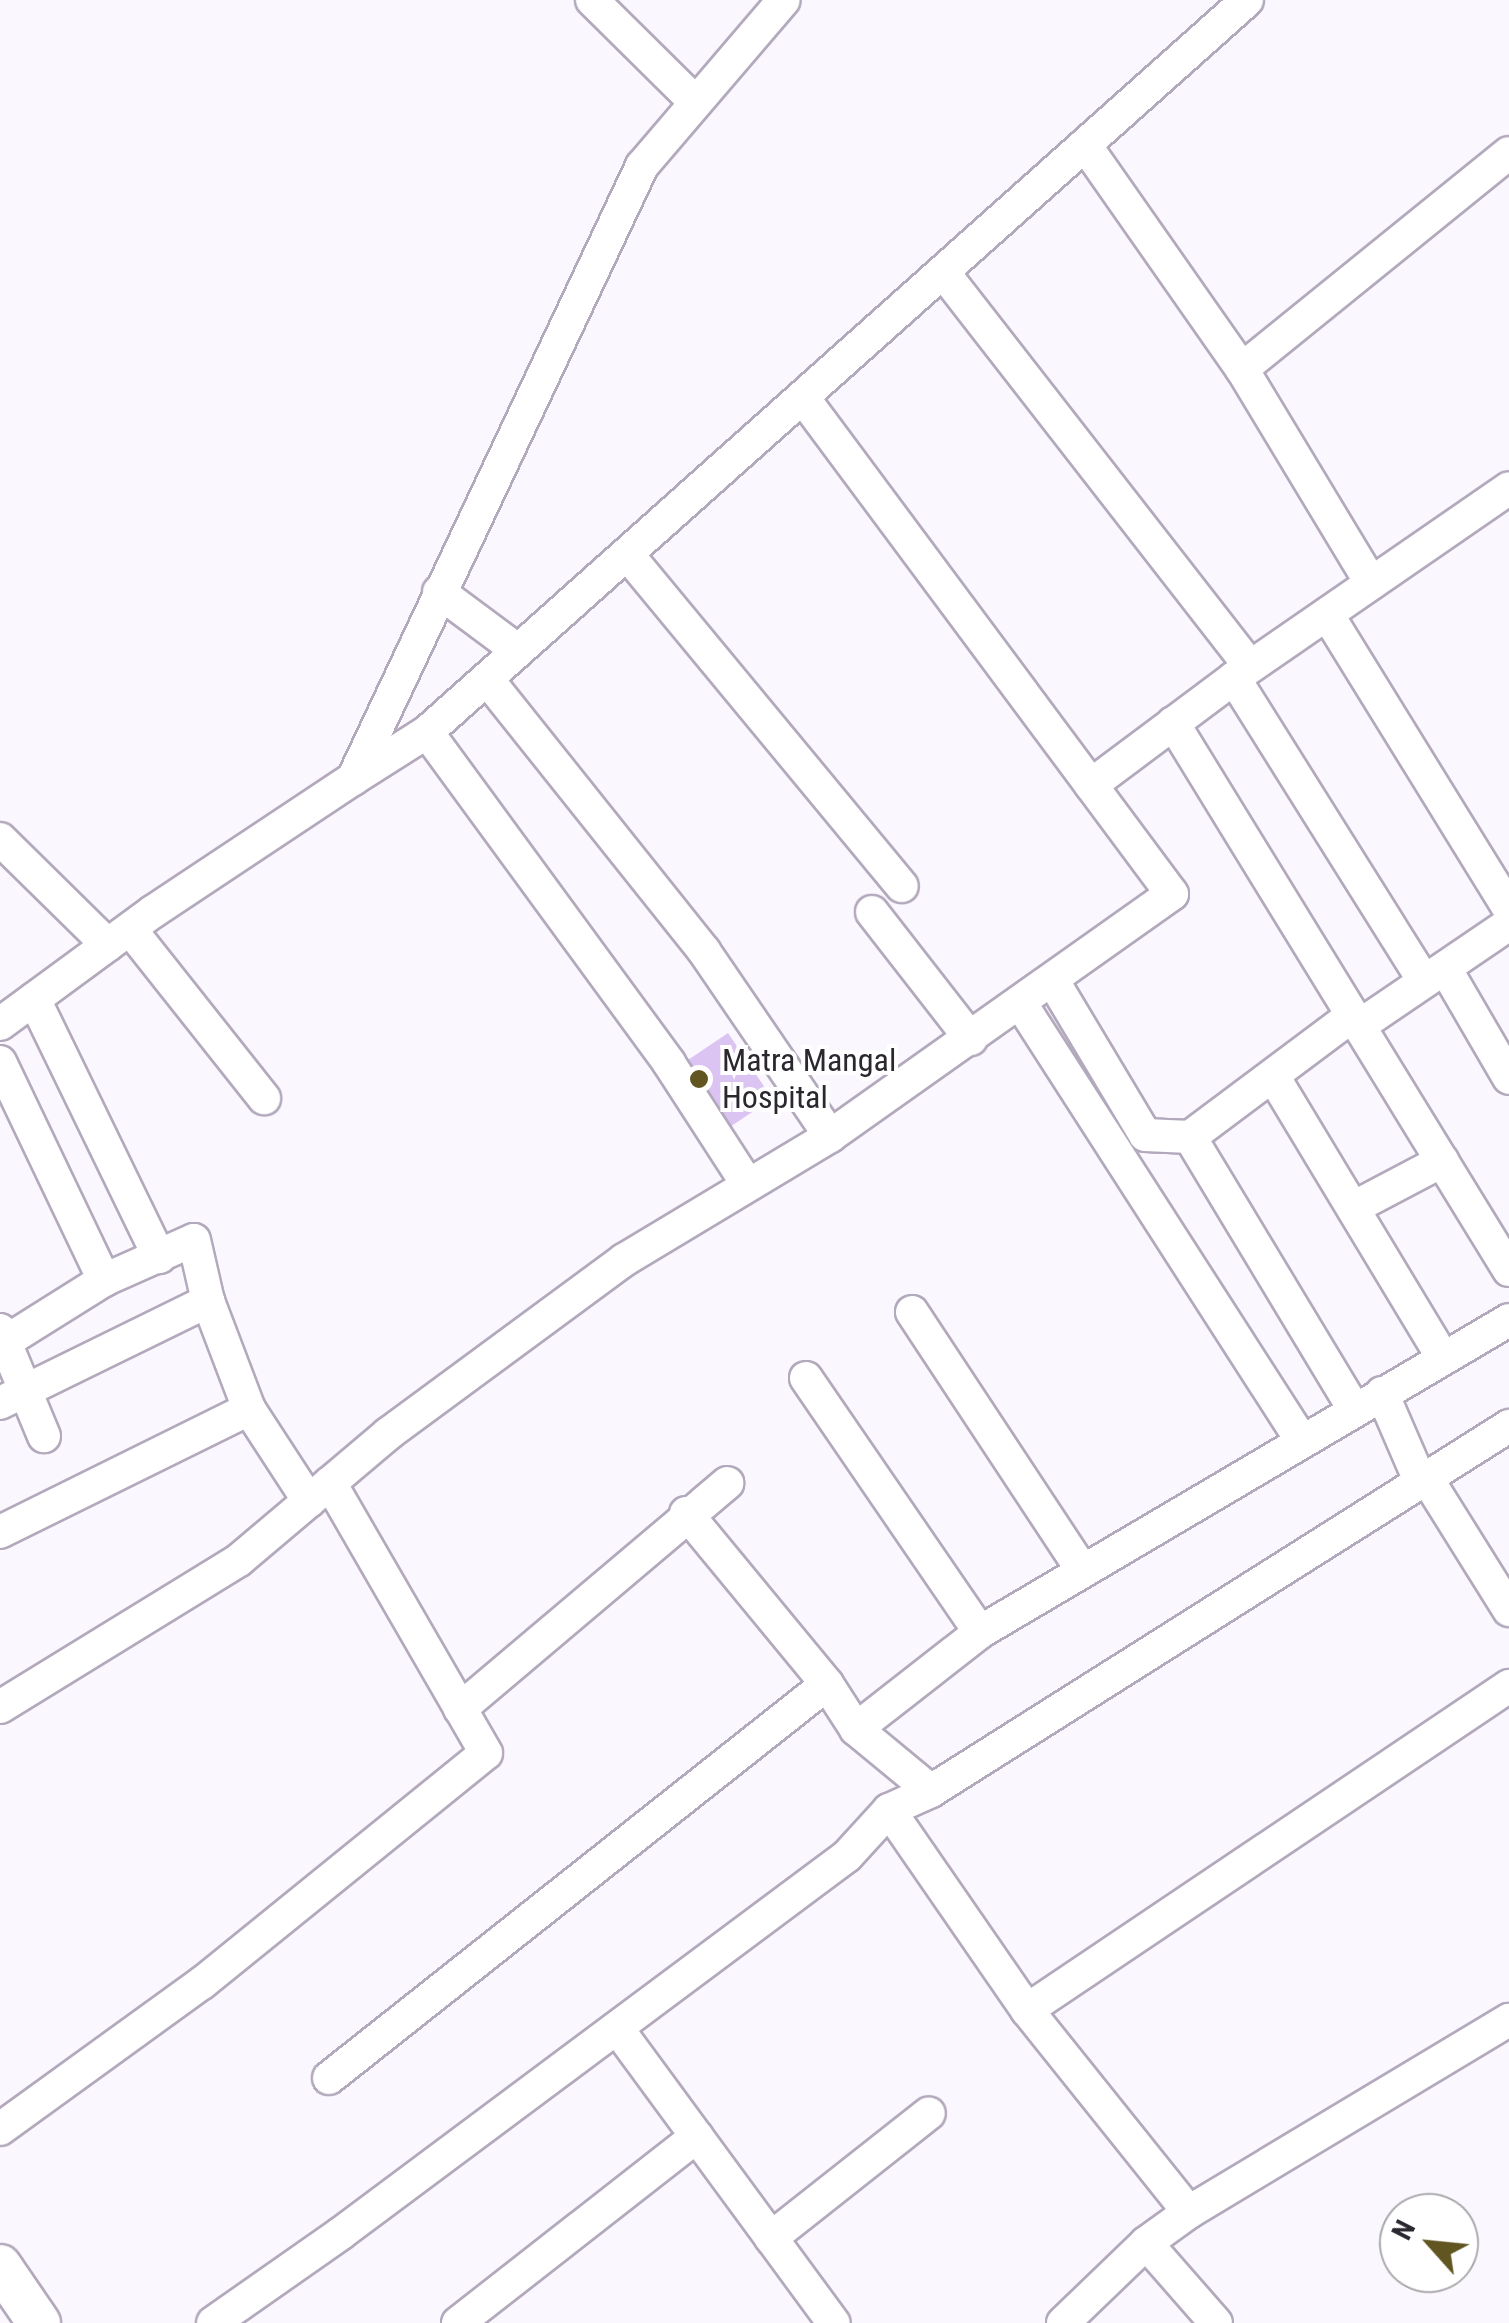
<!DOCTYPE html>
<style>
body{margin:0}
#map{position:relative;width:1509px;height:2323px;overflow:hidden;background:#fbf7ff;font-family:"Roboto Condensed",sans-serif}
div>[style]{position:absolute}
.building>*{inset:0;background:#dcc4f2;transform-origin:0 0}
.roads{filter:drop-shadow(2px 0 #b3a9bc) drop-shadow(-2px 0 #b3a9bc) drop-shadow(0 2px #b3a9bc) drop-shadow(0 -2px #b3a9bc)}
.minor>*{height:32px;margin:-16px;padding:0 16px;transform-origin:16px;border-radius:16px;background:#fff}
.tertiary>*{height:42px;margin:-21px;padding:0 21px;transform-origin:21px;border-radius:21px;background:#fff}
.dots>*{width:28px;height:28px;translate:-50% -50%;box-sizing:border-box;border:5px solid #fff;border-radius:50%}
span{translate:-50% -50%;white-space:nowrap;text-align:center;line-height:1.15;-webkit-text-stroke:8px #fff;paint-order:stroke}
.poi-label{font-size:32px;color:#2b272f}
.left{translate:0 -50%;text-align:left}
.north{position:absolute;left:1379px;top:2193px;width:100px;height:100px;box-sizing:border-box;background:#fff;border:2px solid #aaa9ac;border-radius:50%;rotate:297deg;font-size:28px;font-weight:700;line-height:40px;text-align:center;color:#2b272f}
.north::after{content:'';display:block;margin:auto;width:35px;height:45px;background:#615622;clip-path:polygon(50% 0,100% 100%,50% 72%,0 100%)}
</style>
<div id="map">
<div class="building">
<i style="left:728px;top:1033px;width:79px;height:59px;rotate:56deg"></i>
</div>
<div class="roads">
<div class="minor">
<i style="left:592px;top:0;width:145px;rotate:44.7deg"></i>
<i style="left:1085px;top:145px;width:274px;rotate:55deg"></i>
<i style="left:1242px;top:369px;width:250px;rotate:58.9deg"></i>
<i style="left:943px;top:272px;width:499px;rotate:52.1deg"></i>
<i style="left:1242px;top:369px;width:343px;rotate:-39deg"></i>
<i style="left:627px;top:554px;width:431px;rotate:50.4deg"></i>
<i style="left:439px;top:592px;width:97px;rotate:36.6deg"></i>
<i style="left:1327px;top:614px;width:347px;rotate:58.3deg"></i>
<i style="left:1234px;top:678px;width:358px;rotate:57.9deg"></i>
<i style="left:487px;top:679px;width:348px;rotate:51.4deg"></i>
<i style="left:704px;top:951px;width:224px;rotate:55.7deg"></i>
<i style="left:1173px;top:723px;width:642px;rotate:58.44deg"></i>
<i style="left:427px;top:732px;width:410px;rotate:53.8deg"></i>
<i style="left:669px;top:1063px;width:145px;rotate:57.1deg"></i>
<i style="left:353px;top:779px;width:88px;rotate:-32.4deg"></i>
<i style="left:427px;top:732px;width:1099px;rotate:-41.75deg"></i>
<i style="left:1091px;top:785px;width:179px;rotate:-36.8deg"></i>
<i style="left:1234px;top:678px;width:334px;rotate:-34.6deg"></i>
<i style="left:0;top:839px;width:151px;rotate:44.5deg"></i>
<i style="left:872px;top:912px;width:161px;rotate:52.1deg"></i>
<i style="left:130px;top:929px;width:216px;rotate:51.6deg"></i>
<i style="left:1445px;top:968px;width:127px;rotate:59.8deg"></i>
<i style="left:1053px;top:981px;width:179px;rotate:59.1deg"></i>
<i style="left:1145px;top:1135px;width:45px;rotate:2.5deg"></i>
<i style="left:1190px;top:1137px;width:319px;rotate:58.9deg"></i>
<i style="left:34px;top:999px;width:287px;rotate:64.1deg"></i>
<i style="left:1021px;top:1004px;width:520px;rotate:57.26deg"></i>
<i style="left:0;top:1024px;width:191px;rotate:-36.3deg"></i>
<i style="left:154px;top:911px;width:239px;rotate:-33.6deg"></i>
<i style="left:353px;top:779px;width:678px;rotate:-64.76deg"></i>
<i style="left:642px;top:166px;width:218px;rotate:-49.5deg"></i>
<i style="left:1359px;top:1026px;width:181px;rotate:-34.2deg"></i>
<i style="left:0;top:1062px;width:242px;rotate:64.5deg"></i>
<i style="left:1273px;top:1076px;width:329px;rotate:58.9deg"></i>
<i style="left:1190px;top:1137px;width:202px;rotate:-36.8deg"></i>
<i style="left:1353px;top:1208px;width:101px;rotate:-27.8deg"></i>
<i style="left:912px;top:1312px;width:310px;rotate:56.6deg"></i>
<i style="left:0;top:1330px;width:115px;rotate:67.5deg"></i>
<i style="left:5px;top:1342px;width:117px;rotate:-32.1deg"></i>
<i style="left:104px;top:1280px;width:98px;rotate:-24deg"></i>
<i style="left:194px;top:1240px;width:63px;rotate:77.1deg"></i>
<i style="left:208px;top:1301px;width:116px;rotate:69.2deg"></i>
<i style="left:249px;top:1409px;width:110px;rotate:56.9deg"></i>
<i style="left:806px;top:1378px;width:308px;rotate:55.6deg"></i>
<i style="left:1382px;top:1393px;width:96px;rotate:66.6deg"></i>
<i style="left:0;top:1403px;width:232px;rotate:-26.1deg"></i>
<i style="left:1426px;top:1477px;width:157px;rotate:58deg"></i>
<i style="left:686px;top:1513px;width:222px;rotate:50.5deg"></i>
<i style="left:827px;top:1684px;width:54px;rotate:57.2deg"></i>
<i style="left:856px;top:1729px;width:157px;rotate:-38deg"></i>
<i style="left:980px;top:1632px;width:614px;rotate:-30.53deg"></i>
<i style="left:0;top:1532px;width:278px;rotate:-26.3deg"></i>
<i style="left:0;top:1707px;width:281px;rotate:-31.6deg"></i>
<i style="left:239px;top:1560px;width:195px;rotate:-40.2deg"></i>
<i style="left:388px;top:1434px;width:293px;rotate:-36.4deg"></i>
<i style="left:624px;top:1260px;width:240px;rotate:-31deg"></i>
<i style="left:830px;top:1136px;width:419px;rotate:-35.3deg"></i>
<i style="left:1172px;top:894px;width:617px;rotate:-126.63deg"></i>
<i style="left:460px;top:1709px;width:350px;rotate:-40.2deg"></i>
<i style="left:856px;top:1729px;width:97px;rotate:39.6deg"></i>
<i style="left:889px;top:1810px;width:243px;rotate:55.4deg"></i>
<i style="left:1027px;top:2010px;width:259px;rotate:51.3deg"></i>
<i style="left:1189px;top:2212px;width:373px;rotate:-31deg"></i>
<i style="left:1027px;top:2010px;width:581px;rotate:-33.91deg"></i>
<i style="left:617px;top:2028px;width:366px;rotate:53.7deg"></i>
<i style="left:329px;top:2078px;width:635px;rotate:-38.35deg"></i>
<i style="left:0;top:2129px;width:249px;rotate:-35.9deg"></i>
<i style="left:202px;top:1983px;width:365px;rotate:-39deg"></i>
<i style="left:486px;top:1753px;width:312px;rotate:-120deg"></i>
<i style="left:771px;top:2238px;width:201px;rotate:-38.3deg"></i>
<i style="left:1146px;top:2243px;width:106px;rotate:48.8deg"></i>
<i style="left:213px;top:2323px;width:155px;rotate:-35deg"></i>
<i style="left:340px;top:2234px;width:632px;rotate:-36.71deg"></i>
<i style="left:847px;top:1856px;width:62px;rotate:-47.6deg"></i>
<i style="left:889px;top:1810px;width:46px;rotate:-24.3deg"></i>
<i style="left:931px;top:1791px;width:684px;rotate:-32.27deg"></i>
<i style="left:458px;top:2323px;width:303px;rotate:-38deg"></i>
<i style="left:1063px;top:2323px;width:115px;rotate:-43.9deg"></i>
<i style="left:1146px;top:2243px;width:53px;rotate:-35.8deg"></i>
</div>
<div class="tertiary">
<i style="left:0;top:2266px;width:69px;rotate:55.6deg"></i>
</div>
</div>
<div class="dots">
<i style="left:699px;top:1079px;background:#615622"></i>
</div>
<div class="poi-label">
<span class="left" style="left:722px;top:1079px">Matra Mangal<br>Hospital</span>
</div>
<div class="north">N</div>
</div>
